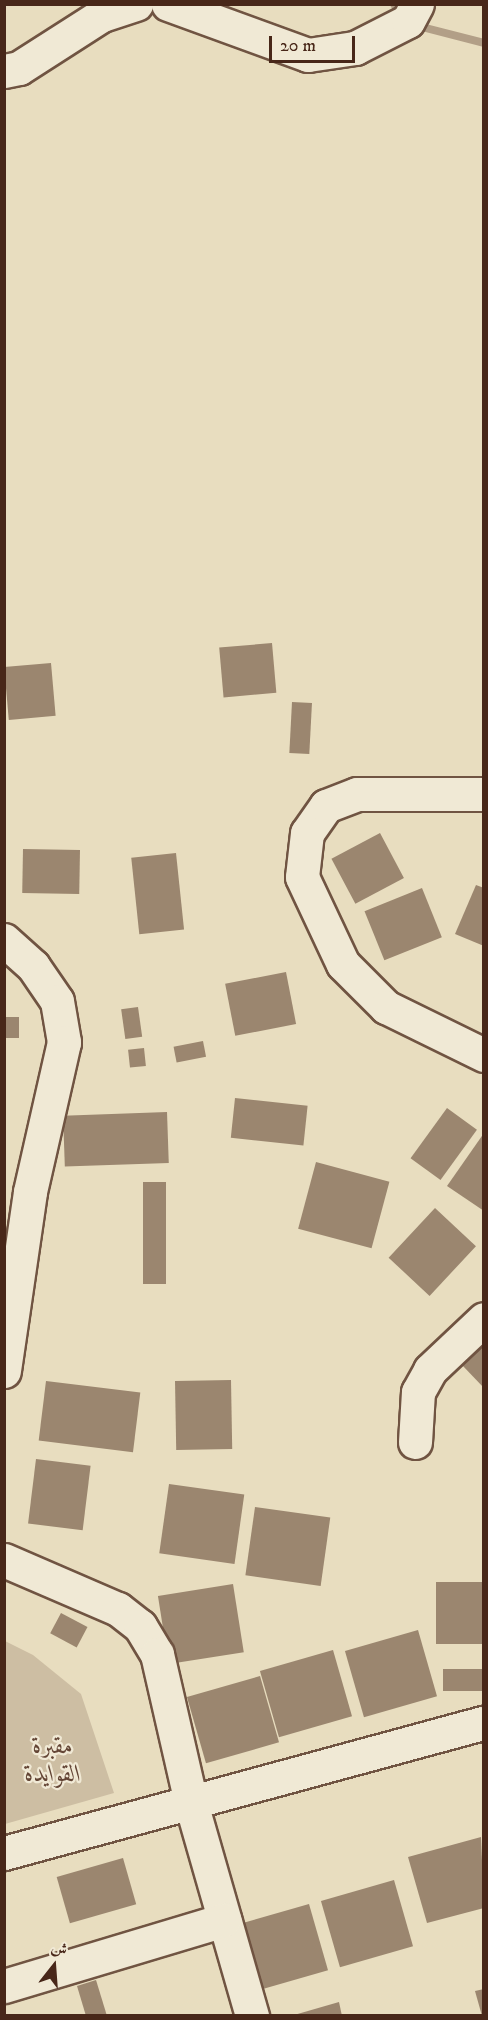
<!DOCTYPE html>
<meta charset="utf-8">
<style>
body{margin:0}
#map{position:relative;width:488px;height:2020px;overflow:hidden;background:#e8ddbf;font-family:"IM FELL DW Pica",Amiri,serif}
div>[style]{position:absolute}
.green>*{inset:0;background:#cdbea3}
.stream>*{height:8px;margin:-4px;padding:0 4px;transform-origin:4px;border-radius:4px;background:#b29f87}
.building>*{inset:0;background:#9b866f;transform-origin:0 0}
.roads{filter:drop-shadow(2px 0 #705442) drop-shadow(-2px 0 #705442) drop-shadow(0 2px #705442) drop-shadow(0 -2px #705442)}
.minor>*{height:33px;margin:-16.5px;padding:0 16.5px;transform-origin:16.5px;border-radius:16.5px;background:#f0e9d5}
span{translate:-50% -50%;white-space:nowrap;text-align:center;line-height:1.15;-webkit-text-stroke:4.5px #f0e9d5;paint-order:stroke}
.park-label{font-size:24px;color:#634535;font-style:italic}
.frame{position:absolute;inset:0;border:6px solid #482719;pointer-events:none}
.north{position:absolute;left:24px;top:1936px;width:60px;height:60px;-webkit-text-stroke:4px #f0e9d5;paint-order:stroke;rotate:17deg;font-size:16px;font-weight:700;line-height:24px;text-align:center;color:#482719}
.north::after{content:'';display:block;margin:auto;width:21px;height:27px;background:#482719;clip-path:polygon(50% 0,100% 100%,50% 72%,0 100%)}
.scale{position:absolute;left:269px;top:36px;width:86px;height:27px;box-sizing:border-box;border:3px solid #482719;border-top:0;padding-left:8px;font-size:18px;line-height:21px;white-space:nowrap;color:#482719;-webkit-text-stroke:4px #f0e9d5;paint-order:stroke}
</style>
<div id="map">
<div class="green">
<i style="clip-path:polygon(5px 1641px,33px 1655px,81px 1694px,114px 1793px,5px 1824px)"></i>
</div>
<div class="stream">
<i style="left:394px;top:4px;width:16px;rotate:60deg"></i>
<i style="left:414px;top:25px;width:72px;rotate:14.4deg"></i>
</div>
<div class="building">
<i style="left:272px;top:643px;width:50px;height:53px;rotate:85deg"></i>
<i style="left:51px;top:663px;width:53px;height:47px;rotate:85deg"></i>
<i style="left:292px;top:702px;width:20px;height:51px;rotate:3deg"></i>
<i style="left:380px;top:833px;width:51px;height:55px;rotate:62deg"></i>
<i style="left:23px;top:849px;width:57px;height:44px;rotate:1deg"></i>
<i style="left:176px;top:853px;width:77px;height:45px;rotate:84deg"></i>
<i style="clip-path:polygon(476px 885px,484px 888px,484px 946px,455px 934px)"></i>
<i style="left:422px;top:888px;width:53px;height:62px;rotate:68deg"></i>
<i style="left:286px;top:972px;width:53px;height:62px;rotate:79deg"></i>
<i style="left:138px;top:1007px;width:30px;height:17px;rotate:82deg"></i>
<i style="left:4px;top:1017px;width:15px;height:21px"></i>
<i style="left:203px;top:1041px;width:16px;height:30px;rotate:79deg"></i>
<i style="left:144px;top:1048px;width:18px;height:16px;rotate:84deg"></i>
<i style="left:235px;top:1098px;width:73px;height:40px;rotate:6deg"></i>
<i style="left:447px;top:1108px;width:37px;height:62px;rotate:36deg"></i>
<i style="left:167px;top:1112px;width:51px;height:104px;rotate:88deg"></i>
<i style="clip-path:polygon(484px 1133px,484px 1211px,447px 1186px)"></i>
<i style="left:316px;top:1162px;width:76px;height:69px;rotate:15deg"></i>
<i style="left:143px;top:1182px;width:23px;height:102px"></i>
<i style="left:435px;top:1208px;width:56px;height:68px;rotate:43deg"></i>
<i style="clip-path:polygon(484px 1346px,484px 1388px,462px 1365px)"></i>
<i style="left:231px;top:1380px;width:69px;height:56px;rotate:89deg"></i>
<i style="left:46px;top:1381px;width:95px;height:60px;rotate:7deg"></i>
<i style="left:36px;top:1459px;width:55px;height:65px;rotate:7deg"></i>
<i style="left:169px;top:1484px;width:76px;height:70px;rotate:8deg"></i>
<i style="left:255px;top:1507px;width:76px;height:69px;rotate:8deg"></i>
<i style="left:484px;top:1582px;width:62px;height:48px;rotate:90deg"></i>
<i style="left:233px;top:1584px;width:69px;height:76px;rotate:81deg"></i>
<i style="left:61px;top:1613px;width:30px;height:23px;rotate:28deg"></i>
<i style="left:418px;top:1630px;width:69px;height:76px;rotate:74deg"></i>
<i style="left:333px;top:1650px;width:69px;height:76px;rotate:74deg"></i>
<i style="left:484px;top:1669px;width:22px;height:41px;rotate:90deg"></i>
<i style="left:260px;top:1676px;width:69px;height:76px;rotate:74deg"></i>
<i style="clip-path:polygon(481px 1837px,484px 1908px,427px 1923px,408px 1857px)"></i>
<i style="left:123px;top:1858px;width:48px;height:69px;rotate:74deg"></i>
<i style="left:394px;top:1880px;width:69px;height:76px;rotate:74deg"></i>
<i style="left:309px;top:1904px;width:69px;height:76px;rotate:74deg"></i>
<i style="clip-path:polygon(96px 1980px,107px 2016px,86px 2016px,77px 1986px)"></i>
<i style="clip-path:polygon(484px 1989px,484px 2016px,482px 2016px,475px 1991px)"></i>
<i style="clip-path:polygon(339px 2002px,342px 2016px,294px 2016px,294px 2015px)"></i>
</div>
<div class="roads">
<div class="minor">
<i style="left:168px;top:4px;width:149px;rotate:20deg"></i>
<i style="left:308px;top:55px;width:48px;rotate:-8.5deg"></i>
<i style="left:355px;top:48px;width:59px;rotate:-27deg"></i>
<i style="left:408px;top:21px;width:19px;rotate:-62deg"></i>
<i style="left:4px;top:71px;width:15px;rotate:-11deg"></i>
<i style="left:19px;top:68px;width:98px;rotate:-32.6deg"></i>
<i style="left:102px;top:15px;width:36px;rotate:-18deg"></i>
<i style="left:484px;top:794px;width:127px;rotate:180deg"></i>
<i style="left:357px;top:794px;width:33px;rotate:159deg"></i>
<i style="left:326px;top:806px;width:33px;rotate:125deg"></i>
<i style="left:307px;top:833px;width:44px;rotate:96.5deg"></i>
<i style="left:302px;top:877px;width:96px;rotate:64.8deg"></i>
<i style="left:343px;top:964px;width:61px;rotate:45deg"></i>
<i style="left:386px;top:1007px;width:109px;rotate:26.1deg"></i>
<i style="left:4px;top:940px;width:39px;rotate:42deg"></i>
<i style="left:33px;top:966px;width:42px;rotate:55.6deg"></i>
<i style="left:57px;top:1001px;width:42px;rotate:80.3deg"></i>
<i style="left:64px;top:1042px;width:154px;rotate:102.8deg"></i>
<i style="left:30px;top:1192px;width:181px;rotate:98.3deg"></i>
<i style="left:415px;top:1442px;width:50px;rotate:-86.6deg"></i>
<i style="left:418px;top:1392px;width:25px;rotate:-61deg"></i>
<i style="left:430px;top:1370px;width:74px;rotate:-43.4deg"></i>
<i style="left:4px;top:1560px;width:124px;rotate:23.3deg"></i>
<i style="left:118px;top:1609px;width:28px;rotate:38deg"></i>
<i style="left:140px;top:1626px;width:33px;rotate:59deg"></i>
<i style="left:157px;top:1654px;width:153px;rotate:77.1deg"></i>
<i style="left:191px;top:1803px;width:222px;rotate:74deg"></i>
<i style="left:4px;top:1853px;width:497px;rotate:-15.2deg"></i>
<i style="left:4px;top:1986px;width:230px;rotate:-16.7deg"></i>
</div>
</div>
<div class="park-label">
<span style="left:53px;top:1761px">مقبرة<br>القوايدة</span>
</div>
<div class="frame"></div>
<div class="north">ش</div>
<div class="scale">20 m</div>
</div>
